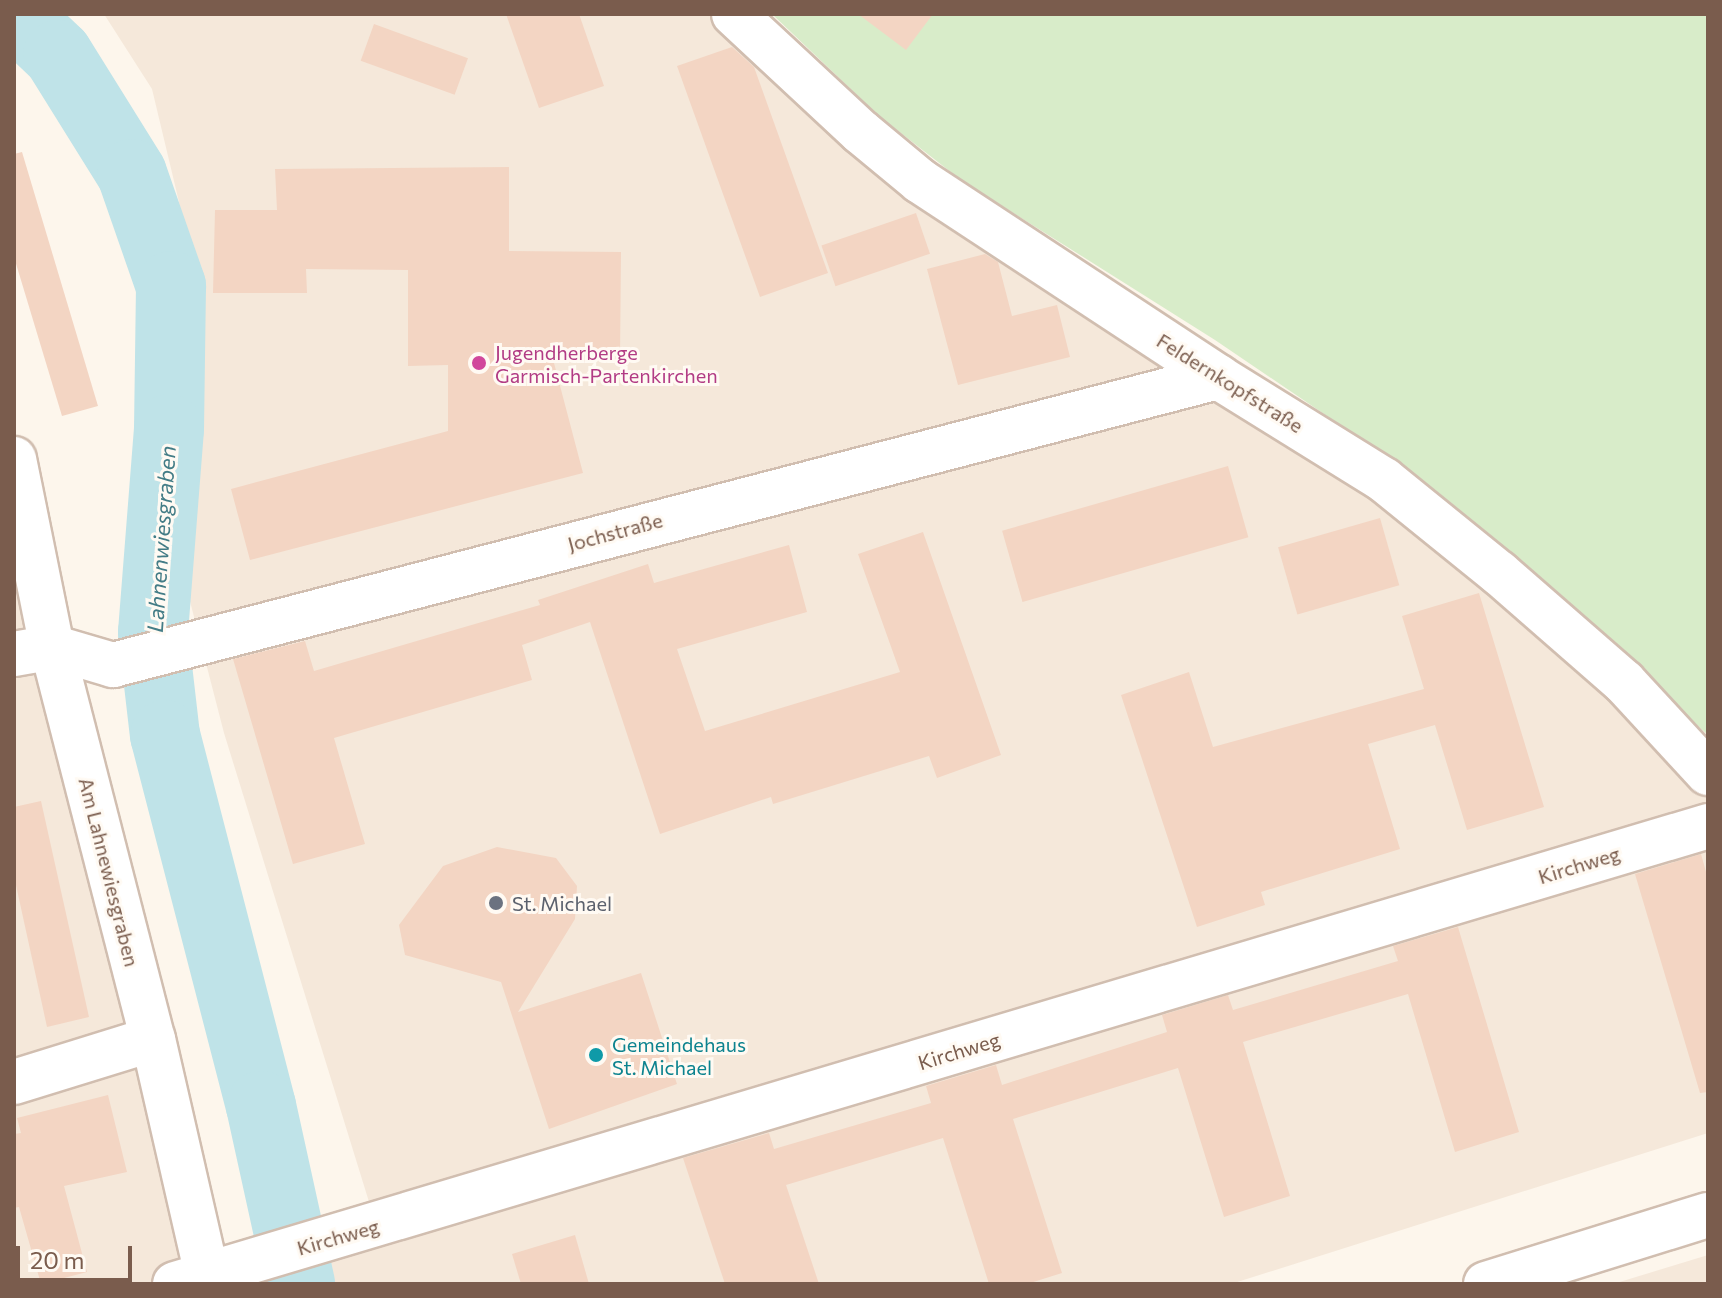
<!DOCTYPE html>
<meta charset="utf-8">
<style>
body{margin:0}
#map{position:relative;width:1722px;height:1298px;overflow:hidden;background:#fdf6ec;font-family:Commissioner,sans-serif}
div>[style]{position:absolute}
.residential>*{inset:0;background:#f5e8da}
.green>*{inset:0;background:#d8ecc9}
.river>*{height:70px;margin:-35px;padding:0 35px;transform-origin:35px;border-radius:35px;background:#bfe3e8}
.building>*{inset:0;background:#f3d5c3;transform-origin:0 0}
.roads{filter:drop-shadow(2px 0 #d1beb0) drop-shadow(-2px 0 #d1beb0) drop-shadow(0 2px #d1beb0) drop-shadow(0 -2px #d1beb0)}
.minor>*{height:44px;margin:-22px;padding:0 22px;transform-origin:22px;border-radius:22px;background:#fff}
.dots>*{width:22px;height:22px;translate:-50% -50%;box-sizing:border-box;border:4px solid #fffaf3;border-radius:50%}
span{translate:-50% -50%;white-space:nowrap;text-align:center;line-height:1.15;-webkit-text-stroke:6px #fffaf3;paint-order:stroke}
.hotel-label{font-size:20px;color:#b23c85}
.left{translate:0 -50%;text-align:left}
.street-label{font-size:20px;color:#7a5c4d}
.worship-label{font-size:20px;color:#5b616d}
.culture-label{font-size:20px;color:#0d838f}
.water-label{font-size:22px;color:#437c86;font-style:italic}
.frame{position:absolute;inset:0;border:16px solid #7a5c4d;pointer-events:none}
.scale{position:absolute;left:16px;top:1246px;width:116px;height:36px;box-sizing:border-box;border:4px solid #7a5c4d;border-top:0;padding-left:10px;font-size:24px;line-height:28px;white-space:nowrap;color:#7a5c4d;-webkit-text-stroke:6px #fffaf3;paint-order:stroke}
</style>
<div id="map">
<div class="residential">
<i style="clip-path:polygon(104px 14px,723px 14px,1483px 574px,1591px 685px,1708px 795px,1708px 1133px,1231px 1284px,324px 1284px,311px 1232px,374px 1218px,224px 733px,177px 551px,188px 336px,179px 202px,152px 89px)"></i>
<i style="clip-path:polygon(14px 543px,195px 1284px,14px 1284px)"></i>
<i style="clip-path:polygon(1708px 1255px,1708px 1284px,1613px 1284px)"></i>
</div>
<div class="green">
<i style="clip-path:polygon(772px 14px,1708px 14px,1708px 735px,1476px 525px,1374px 448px,1215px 340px,961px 180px,879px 116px)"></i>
</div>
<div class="river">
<i style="left:15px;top:14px;width:59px;rotate:43.6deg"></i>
<i style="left:58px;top:55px;width:140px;rotate:58.1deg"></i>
<i style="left:132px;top:174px;width:119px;rotate:70.8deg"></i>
<i style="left:171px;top:286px;width:143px;rotate:90.8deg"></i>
<i style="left:169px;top:429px;width:204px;rotate:94.5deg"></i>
<i style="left:153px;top:632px;width:104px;rotate:83.4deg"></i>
<i style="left:165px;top:735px;width:383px;rotate:75.5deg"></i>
<i style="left:261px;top:1106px;width:182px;rotate:77.6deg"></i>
</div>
<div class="building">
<i style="clip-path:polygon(506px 14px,579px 14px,604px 86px,539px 108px)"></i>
<i style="clip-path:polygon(858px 14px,933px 14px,906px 50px)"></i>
<i style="left:374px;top:24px;width:100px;height:39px;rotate:20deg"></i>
<i style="clip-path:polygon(732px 47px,754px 67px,828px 273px,760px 297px,677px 66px)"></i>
<i style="clip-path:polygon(22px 152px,98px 406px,62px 416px,14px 257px,14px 154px)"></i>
<i style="clip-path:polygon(509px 167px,509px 251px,621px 252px,620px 360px,554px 363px,583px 473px,250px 560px,231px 489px,448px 431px,448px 365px,408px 366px,408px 270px,306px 269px,307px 293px,213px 293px,215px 210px,277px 210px,275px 169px)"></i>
<i style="left:916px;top:213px;width:43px;height:100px;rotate:71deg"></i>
<i style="clip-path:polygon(985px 254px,998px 262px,1012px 316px,1057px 305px,1070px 357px,958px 385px,927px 269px)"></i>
<i style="left:1228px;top:466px;width:74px;height:235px;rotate:74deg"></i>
<i style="left:1380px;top:518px;width:70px;height:106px;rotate:74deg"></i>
<i style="clip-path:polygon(923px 532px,1001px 755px,937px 778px,929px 756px,773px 804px,771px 797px,660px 834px,590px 622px,522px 645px,532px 680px,334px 738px,365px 844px,293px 864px,233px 659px,305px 641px,314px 671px,540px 605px,538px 600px,648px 564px,654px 583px,789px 545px,807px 612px,677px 649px,705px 731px,900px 672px,858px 554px)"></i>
<i style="clip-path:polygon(1479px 593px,1544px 807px,1467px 830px,1435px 725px,1368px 744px,1400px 849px,1261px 892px,1265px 905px,1197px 927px,1121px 695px,1189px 672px,1213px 747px,1424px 689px,1402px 616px)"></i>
<i style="clip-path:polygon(41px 801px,89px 1017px,47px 1027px,14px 876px,14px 807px)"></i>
<i style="clip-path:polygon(497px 847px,556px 858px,577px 886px,575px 919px,518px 1012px,641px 973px,677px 1084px,549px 1129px,501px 982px,405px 955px,399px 925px,443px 866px)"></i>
<i style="clip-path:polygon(1701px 854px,1708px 879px,1708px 1092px,1700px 1093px,1635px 874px)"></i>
<i style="clip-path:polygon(1458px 927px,1519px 1132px,1455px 1152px,1408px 994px,1243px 1042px,1290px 1196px,1224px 1217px,1178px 1068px,1013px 1119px,1062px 1273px,1027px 1284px,989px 1284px,943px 1138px,786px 1185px,819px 1284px,725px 1284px,683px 1158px,769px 1133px,774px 1149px,931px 1103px,926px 1086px,996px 1065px,1002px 1085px,1167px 1032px,1162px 1015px,1228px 995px,1233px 1010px,1398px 961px,1393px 946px)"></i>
<i style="clip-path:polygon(108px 1095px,127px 1172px,64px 1186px,87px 1272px,41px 1284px,19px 1207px,14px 1208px,14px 1134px,21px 1133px,17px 1118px)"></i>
<i style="clip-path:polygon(575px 1235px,589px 1284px,521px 1284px,512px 1254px)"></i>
</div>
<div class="roads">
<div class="minor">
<i style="left:734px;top:14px;width:173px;rotate:42.9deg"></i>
<i style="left:861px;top:132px;width:77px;rotate:39.7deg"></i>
<i style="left:920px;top:181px;width:357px;rotate:33.3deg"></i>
<i style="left:1218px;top:377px;width:195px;rotate:31.8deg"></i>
<i style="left:1384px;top:480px;width:148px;rotate:39deg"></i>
<i style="left:1499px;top:573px;width:166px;rotate:41.1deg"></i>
<i style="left:1624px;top:682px;width:124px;rotate:47.3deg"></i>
<i style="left:14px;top:459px;width:192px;rotate:78.6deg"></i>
<i style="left:52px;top:647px;width:405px;rotate:75.6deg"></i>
<i style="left:153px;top:1039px;width:251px;rotate:77.1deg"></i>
<i style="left:14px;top:654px;width:39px;rotate:-10deg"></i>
<i style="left:52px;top:647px;width:64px;rotate:16.4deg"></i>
<i style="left:113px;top:665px;width:1142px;rotate:-14.61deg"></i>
<i style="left:14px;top:1082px;width:145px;rotate:-17.2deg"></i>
<i style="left:175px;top:1284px;width:1600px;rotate:-16.63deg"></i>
<i style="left:1486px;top:1284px;width:232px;rotate:-17.3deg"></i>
</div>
</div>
<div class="dots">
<i style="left:479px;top:363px;background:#d1479c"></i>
<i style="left:496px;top:903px;background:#6b7280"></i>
<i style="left:596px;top:1055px;background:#0f9aa8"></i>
</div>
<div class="hotel-label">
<span class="left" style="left:495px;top:364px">Jugendherberge<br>Garmisch-Partenkirchen</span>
</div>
<div class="street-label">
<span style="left:1230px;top:383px;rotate:32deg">Feldernkopfstraße</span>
<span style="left:615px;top:532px;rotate:-15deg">Jochstraße</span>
<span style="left:1579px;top:865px;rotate:-17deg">Kirchweg</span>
<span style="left:109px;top:872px;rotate:76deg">Am Lahnewiesgraben</span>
<span style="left:959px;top:1051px;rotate:-17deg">Kirchweg</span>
<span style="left:338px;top:1237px;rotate:-16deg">Kirchweg</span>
</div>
<div class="worship-label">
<span class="left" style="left:512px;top:903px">St. Michael</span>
</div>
<div class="culture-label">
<span class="left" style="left:612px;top:1056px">Gemeindehaus<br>St. Michael</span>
</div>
<div class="water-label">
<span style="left:161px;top:539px;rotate:-86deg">Lahnenwiesgraben</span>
</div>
<div class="frame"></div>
<div class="scale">20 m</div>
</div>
